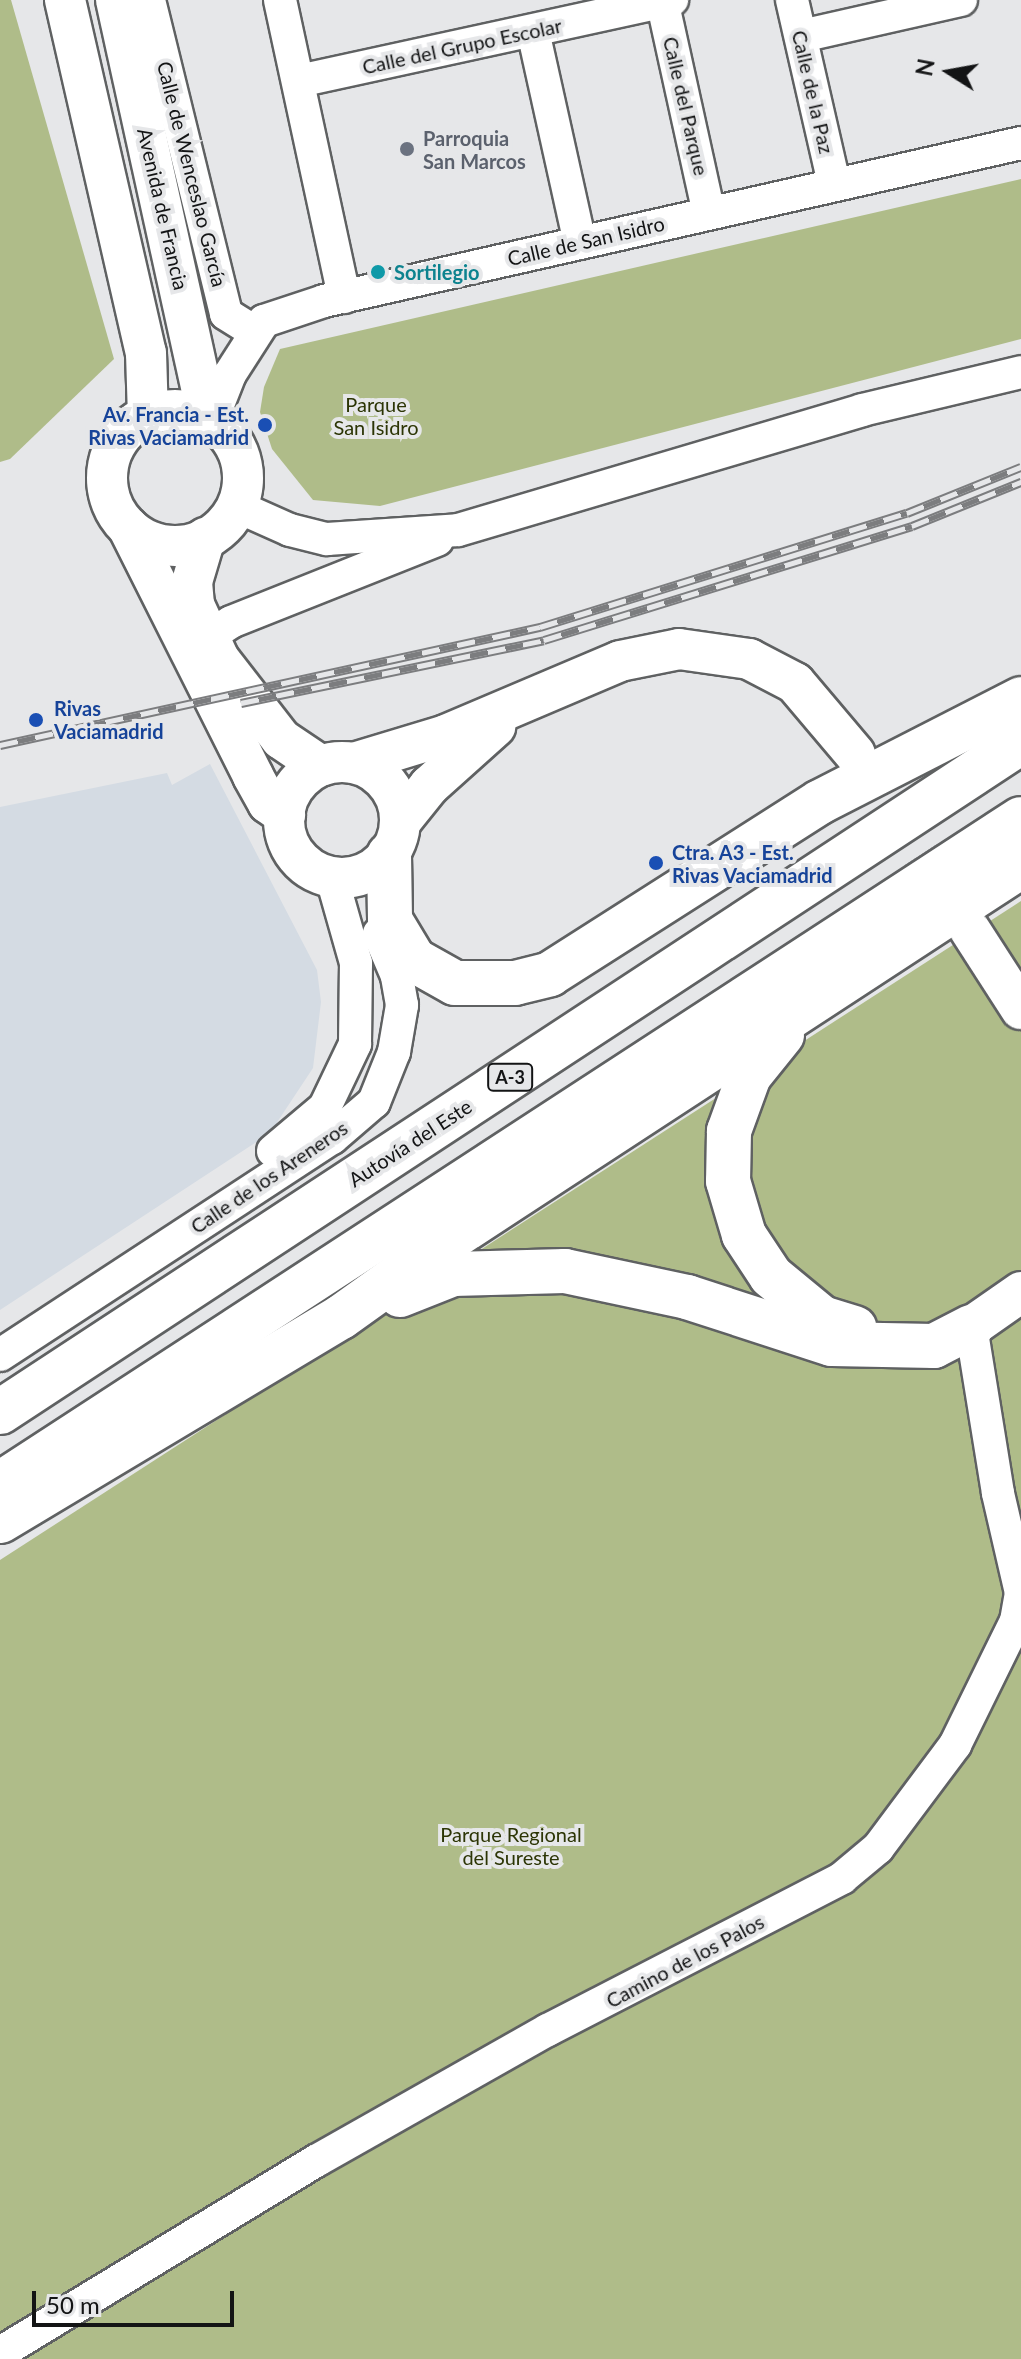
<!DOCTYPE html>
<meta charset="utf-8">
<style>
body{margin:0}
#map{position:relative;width:1021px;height:2359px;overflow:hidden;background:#e6e7e9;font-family:Lato,sans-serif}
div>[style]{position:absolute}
.built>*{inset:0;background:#d4dbe3}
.green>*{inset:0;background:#afbc89}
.tertiary-tunnel>*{height:40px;margin-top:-20px;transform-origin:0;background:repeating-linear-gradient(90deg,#c6c7c9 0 40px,transparent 0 60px)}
.roads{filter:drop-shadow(2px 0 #5f6162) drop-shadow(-2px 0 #5f6162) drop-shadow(0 2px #5f6162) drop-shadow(0 -2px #5f6162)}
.minor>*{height:32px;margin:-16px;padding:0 16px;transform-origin:16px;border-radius:16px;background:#fff}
.tertiary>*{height:40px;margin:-20px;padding:0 20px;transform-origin:20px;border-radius:20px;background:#fff}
.tertiary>.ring{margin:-20px;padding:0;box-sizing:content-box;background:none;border:40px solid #fff;border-radius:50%}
.motorway>*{height:44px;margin:-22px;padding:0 22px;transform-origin:22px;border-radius:22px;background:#fff}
.rail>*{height:9px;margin-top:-4.5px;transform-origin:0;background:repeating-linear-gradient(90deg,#e6e7e9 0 18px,#7c7d7f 0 36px);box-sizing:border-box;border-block:2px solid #7c7d7f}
.dots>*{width:22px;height:22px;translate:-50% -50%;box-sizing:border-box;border:4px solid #e6e7e9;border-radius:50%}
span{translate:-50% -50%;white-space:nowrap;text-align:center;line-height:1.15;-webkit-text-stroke:8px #e6e7e9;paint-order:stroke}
.shield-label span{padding:2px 6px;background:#e6e7e9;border:2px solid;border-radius:6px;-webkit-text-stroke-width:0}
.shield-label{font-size:18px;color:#131415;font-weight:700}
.street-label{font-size:20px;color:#131415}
.worship-label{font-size:20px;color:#5b616d;font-weight:700}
.left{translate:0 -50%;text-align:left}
.culture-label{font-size:20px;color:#0d838f;font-weight:700}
.park-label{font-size:20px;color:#2c3505}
.transit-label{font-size:20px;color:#164399;font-weight:700}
.right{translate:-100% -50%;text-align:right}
.north{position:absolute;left:909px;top:32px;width:80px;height:80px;-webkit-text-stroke:6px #e6e7e9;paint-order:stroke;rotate:281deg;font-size:22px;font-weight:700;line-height:32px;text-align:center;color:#131415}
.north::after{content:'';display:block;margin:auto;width:28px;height:36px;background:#131415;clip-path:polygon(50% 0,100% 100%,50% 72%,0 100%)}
.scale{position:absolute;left:32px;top:2291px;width:202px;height:36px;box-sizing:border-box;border:4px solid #131415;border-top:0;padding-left:10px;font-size:24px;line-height:28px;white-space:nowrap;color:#131415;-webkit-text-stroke:6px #e6e7e9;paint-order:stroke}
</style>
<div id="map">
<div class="built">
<i style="clip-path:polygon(210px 764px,317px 970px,321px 1002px,313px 1068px,270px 1133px,0 1310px,0 807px,167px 773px,172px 785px)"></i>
</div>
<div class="green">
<i style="clip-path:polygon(0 0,11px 0,114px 359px,10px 459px,0 462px)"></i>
<i style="clip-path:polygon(1021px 179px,1021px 339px,380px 506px,313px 500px,272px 449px,260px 412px,264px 387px,280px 349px)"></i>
<i style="clip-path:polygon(1021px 901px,1021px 2359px,0 2359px,0 1560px)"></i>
</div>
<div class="tertiary-tunnel">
<i style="left:855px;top:754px;width:178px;rotate:56.9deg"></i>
</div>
<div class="roads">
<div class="minor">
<i style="left:149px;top:0;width:323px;rotate:76.2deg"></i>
<i style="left:226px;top:314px;width:34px;rotate:32deg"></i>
<i style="left:280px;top:0;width:304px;rotate:77.8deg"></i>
<i style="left:662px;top:0;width:218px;rotate:77.6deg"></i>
<i style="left:792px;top:0;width:189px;rotate:77.1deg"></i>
<i style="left:533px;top:31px;width:217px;rotate:77.5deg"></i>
<i style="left:801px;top:36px;width:164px;rotate:-12.7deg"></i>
<i style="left:299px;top:81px;width:382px;rotate:-12.3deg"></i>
<i style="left:212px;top:420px;width:49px;rotate:-68.6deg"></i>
<i style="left:230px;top:374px;width:63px;rotate:-57.3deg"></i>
<i style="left:264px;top:321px;width:63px;rotate:-18.4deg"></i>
<i style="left:324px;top:301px;width:715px;rotate:-12.77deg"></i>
<i style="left:236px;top:506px;width:59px;rotate:24deg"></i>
<i style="left:290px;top:530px;width:38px;rotate:14deg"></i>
<i style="left:327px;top:539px;width:131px;rotate:-3.9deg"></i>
<i style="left:458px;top:530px;width:421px;rotate:-16.5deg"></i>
<i style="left:862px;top:410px;width:163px;rotate:-13.4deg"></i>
<i style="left:208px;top:637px;width:27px;rotate:-33deg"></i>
<i style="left:231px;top:622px;width:222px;rotate:-21.7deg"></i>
<i style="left:273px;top:1151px;width:68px;rotate:-40.2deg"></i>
<i style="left:325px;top:1107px;width:70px;rotate:-64.5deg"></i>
<i style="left:355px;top:1044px;width:81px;rotate:-89.3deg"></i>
<i style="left:356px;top:963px;width:88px;rotate:-105.8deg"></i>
<i style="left:0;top:1355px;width:397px;rotate:-33.2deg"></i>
<i style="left:332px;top:1138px;width:55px;rotate:-40.6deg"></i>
<i style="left:374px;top:1102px;width:54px;rotate:-68.2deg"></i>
<i style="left:394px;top:1052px;width:48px;rotate:-80.3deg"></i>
<i style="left:402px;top:1005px;width:29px;rotate:-100deg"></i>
<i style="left:397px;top:976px;width:46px;rotate:-113.2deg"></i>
<i style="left:0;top:2353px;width:370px;rotate:-31.3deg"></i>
<i style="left:316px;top:2161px;width:266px;rotate:-29.5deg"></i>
<i style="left:548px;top:2030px;width:331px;rotate:-27.3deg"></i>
<i style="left:842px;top:1878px;width:47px;rotate:-39.8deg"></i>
<i style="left:878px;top:1848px;width:129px;rotate:-53.2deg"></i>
<i style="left:955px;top:1745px;width:138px;rotate:-63.8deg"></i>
<i style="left:1016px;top:1621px;width:28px;rotate:-80deg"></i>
<i style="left:1021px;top:1593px;width:103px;rotate:-103deg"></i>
<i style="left:998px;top:1493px;width:168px;rotate:-99.2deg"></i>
</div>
<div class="tertiary">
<i style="left:65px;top:0;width:362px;rotate:77.1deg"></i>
<i style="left:146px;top:353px;width:62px;rotate:88.2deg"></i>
<i style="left:116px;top:0;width:428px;rotate:77.6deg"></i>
<i class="ring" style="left:107px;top:410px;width:96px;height:96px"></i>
<i style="left:128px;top:527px;width:279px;rotate:63.3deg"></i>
<i style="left:253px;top:776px;width:31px;rotate:61deg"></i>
<i style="left:268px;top:803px;width:21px;rotate:35deg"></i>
<i style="left:205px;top:538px;width:46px;rotate:106.5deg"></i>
<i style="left:192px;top:582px;width:23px;rotate:85deg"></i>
<i style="left:194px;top:605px;width:60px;rotate:65.2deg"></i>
<i style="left:219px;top:659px;width:101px;rotate:52.2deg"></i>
<i style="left:281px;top:739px;width:48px;rotate:34deg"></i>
<i class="ring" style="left:284px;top:762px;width:76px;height:76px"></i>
<i style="left:354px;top:763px;width:96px;rotate:-16.9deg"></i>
<i style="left:446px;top:735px;width:189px;rotate:-23deg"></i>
<i style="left:620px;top:661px;width:60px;rotate:-11.5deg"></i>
<i style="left:679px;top:649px;width:71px;rotate:8.1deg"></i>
<i style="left:749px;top:659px;width:52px;rotate:27.6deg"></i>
<i style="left:795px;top:683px;width:93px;rotate:49.8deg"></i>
<i style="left:401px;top:821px;width:45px;rotate:-51.3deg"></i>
<i style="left:429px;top:786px;width:89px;rotate:-41.8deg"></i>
<i style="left:970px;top:930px;width:94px;rotate:57.2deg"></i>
<i style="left:971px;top:1327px;width:61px;rotate:-35deg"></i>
</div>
<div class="motorway">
<i style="left:389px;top:855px;width:65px;rotate:89.1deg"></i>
<i style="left:390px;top:920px;width:47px;rotate:59deg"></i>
<i style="left:414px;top:960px;width:47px;rotate:29.3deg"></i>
<i style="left:455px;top:983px;width:60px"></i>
<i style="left:515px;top:983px;width:36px;rotate:-14deg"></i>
<i style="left:550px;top:974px;width:320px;rotate:-32.5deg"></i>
<i style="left:820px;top:802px;width:226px;rotate:-27.1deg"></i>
<i style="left:782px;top:1035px;width:53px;rotate:128.8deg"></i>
<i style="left:749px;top:1076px;width:59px;rotate:110deg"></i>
<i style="left:729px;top:1131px;width:50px;rotate:91.1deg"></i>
<i style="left:728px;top:1181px;width:56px;rotate:73.5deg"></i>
<i style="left:744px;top:1235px;width:49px;rotate:56.6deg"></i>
<i style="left:771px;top:1276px;width:66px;rotate:39.5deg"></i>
<i style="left:822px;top:1318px;width:34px;rotate:17deg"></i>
<i style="left:400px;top:1295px;width:57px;rotate:-21.6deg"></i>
<i style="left:453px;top:1274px;width:112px;rotate:-1.5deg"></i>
<i style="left:565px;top:1271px;width:125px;rotate:12deg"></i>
<i style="left:687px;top:1297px;width:152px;rotate:18deg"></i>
<i style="left:832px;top:1344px;width:102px;rotate:1.1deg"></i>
<i style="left:934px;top:1346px;width:42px;rotate:-27.2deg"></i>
<i style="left:0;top:1412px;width:1221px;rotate:-33.27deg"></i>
<i style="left:0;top:1484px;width:1218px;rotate:-33.08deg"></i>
<i style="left:0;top:1521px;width:397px;rotate:-30.9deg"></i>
<i style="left:341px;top:1317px;width:134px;rotate:-35.6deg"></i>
<i style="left:450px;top:1239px;width:682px;rotate:-33.15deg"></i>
</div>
</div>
<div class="rail">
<i style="left:241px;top:703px;width:309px;rotate:-11.7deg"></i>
<i style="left:544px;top:640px;width:385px;rotate:-17.2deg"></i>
<i style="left:912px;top:526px;width:118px;rotate:-22deg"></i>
<i style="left:0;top:745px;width:553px;rotate:-12.33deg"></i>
<i style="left:540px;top:627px;width:384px;rotate:-17.3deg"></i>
<i style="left:907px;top:513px;width:123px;rotate:-22deg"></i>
</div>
<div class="dots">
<i style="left:407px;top:149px;background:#6b7280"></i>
<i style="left:378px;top:272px;background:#0f9aa8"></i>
<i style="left:265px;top:425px;background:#1a4fb4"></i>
<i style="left:36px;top:720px;background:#1a4fb4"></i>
<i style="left:656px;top:863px;background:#1a4fb4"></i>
</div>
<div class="shield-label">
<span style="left:510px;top:1077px">A-3</span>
</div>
<div class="street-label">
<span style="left:462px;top:46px;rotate:-12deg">Calle del Grupo Escolar</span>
<span style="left:813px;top:92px;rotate:77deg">Calle de la Paz</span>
<span style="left:686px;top:106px;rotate:77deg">Calle del Parque</span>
<span style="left:192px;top:174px;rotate:76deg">Calle de Wenceslao García</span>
<span style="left:163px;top:209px;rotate:77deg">Avenida de Francia</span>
<span style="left:586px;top:241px;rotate:-13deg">Calle de San Isidro</span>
<span style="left:410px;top:1143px;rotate:-33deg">Autovía del Este</span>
<span style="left:269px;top:1177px;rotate:-34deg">Calle de los Areneros</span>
<span style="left:685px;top:1961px;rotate:-28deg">Camino de los Palos</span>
</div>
<div class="worship-label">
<span class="left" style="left:423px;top:150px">Parroquia<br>San Marcos</span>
</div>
<div class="culture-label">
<span class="left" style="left:394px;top:272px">Sortilegio</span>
</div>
<div class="park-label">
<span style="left:376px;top:416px">Parque<br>San Isidro</span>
<span style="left:511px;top:1846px">Parque Regional<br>del Sureste</span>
</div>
<div class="transit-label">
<span class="right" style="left:249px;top:426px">Av. Francia - Est.<br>Rivas Vaciamadrid</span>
<span class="left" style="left:54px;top:720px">Rivas<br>Vaciamadrid</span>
<span class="left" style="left:672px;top:864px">Ctra. A3 - Est.<br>Rivas Vaciamadrid</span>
</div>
<div class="north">N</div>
<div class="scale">50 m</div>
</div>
